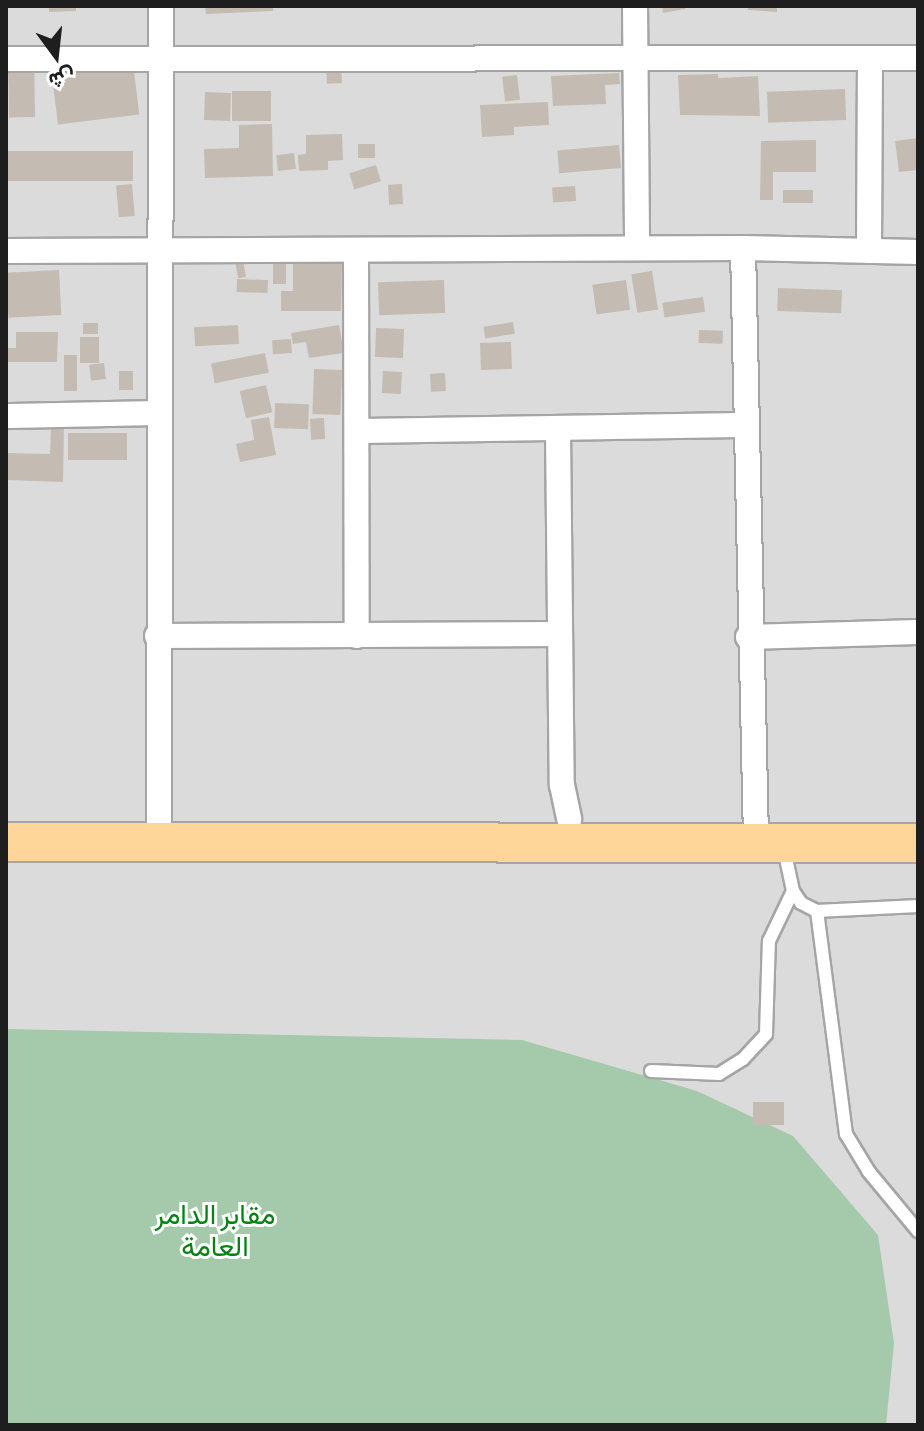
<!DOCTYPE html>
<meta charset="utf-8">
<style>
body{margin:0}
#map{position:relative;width:924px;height:1431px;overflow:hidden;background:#f0ece4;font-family:"Asap Condensed",Vazirmatn,sans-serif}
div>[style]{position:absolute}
.residential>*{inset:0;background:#dcdbdb;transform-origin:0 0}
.cemetery>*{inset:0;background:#a4caab}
.building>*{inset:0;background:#c4bcb3;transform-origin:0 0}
.roads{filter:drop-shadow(2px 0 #a5a5a5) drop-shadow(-2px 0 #a5a5a5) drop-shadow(0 2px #a5a5a5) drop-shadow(0 -2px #a5a5a5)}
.service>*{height:12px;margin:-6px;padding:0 6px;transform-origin:6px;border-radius:6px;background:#fff}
.minor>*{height:24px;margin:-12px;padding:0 12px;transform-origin:12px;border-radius:12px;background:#fff}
.primary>*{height:38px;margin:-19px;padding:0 19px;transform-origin:19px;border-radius:19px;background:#ffd69a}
span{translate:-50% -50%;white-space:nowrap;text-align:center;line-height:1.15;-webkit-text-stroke:6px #fff;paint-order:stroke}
.park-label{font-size:28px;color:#068314}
.frame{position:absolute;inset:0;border:8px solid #1e1e1e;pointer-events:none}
.north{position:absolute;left:16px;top:16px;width:80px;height:80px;-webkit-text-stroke:6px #fff;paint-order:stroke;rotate:165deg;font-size:22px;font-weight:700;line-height:32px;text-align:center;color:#1e1e1e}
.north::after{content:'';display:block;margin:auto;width:28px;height:36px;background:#1e1e1e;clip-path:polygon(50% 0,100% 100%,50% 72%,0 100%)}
</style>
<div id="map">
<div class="residential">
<i style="left:6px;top:6px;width:912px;height:1419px"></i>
</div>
<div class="cemetery">
<i style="clip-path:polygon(6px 1029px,522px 1040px,697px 1091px,793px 1136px,878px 1235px,894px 1343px,886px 1425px,6px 1425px)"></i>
</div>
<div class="building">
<i style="clip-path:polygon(49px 6px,76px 6px,76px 11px,49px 12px)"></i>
<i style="clip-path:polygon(205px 6px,273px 6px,273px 11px,206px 14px)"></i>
<i style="clip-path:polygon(662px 6px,685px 6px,685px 9px,663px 13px)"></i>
<i style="clip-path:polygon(748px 6px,777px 6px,777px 12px,748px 10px)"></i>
<i style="left:34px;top:55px;width:62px;height:26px;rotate:89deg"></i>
<i style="left:133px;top:63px;width:52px;height:82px;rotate:83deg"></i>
<i style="left:341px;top:64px;width:19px;height:15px;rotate:87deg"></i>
<i style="clip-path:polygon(619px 73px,620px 84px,605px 85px,606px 104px,553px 106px,551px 76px)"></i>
<i style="clip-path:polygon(718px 74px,718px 78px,758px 76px,760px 116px,680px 115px,678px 75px)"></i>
<i style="left:517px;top:75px;width:25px;height:15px;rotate:83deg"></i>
<i style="left:845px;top:89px;width:31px;height:78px;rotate:88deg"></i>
<i style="left:232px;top:91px;width:39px;height:30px"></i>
<i style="left:205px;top:92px;width:26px;height:28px;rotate:2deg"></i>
<i style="clip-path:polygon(548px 102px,549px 125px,514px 127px,514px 135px,482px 137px,480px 105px)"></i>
<i style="clip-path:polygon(272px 124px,273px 176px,205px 178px,204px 149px,239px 148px,239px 125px)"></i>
<i style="clip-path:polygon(342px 134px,343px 160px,328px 161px,328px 170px,299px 171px,298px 155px,306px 154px,306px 135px)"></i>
<i style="clip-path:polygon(918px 138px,918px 170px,899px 172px,895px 141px)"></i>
<i style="clip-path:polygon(816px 140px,816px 172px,773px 172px,773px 200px,760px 200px,761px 141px)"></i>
<i style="left:358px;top:144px;width:17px;height:14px"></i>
<i style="left:619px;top:145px;width:23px;height:62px;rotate:85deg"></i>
<i style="left:6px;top:151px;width:127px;height:30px"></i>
<i style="left:294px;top:153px;width:16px;height:18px;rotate:83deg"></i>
<i style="left:376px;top:165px;width:17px;height:28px;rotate:73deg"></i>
<i style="left:132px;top:184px;width:32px;height:16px;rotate:85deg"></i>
<i style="left:402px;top:184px;width:20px;height:14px;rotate:87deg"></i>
<i style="left:575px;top:186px;width:15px;height:23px;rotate:86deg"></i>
<i style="left:783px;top:190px;width:30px;height:13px"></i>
<i style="left:273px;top:256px;width:13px;height:28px"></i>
<i style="left:243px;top:261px;width:16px;height:8px;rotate:79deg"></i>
<i style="clip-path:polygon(293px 262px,342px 264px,341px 311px,281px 311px,281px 291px,293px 291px)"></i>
<i style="left:59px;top:270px;width:45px;height:53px;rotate:87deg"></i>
<i style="left:652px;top:271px;width:39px;height:21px;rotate:81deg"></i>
<i style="left:237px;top:279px;width:31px;height:13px;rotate:2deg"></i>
<i style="left:444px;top:280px;width:33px;height:66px;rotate:88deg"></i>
<i style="left:626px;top:280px;width:30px;height:34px;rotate:82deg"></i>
<i style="left:778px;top:288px;width:64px;height:23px;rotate:2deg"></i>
<i style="left:703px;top:297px;width:15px;height:41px;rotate:82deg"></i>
<i style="left:513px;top:322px;width:12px;height:30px;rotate:81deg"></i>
<i style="left:98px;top:323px;width:11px;height:15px;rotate:90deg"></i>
<i style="left:238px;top:325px;width:19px;height:44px;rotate:87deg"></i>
<i style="clip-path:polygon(339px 325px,344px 353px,309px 358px,306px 342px,293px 344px,291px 333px)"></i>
<i style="left:376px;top:328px;width:28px;height:29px;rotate:2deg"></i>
<i style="left:699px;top:330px;width:24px;height:13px;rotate:2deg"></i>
<i style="clip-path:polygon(16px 332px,58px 332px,57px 362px,6px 362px,6px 348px,16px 348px)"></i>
<i style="left:80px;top:337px;width:19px;height:26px"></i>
<i style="left:291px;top:339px;width:14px;height:19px;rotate:86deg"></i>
<i style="left:511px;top:342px;width:27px;height:31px;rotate:88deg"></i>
<i style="left:265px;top:353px;width:20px;height:55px;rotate:79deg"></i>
<i style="left:64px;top:355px;width:13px;height:36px"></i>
<i style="left:104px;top:363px;width:16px;height:15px;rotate:83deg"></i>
<i style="left:314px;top:369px;width:28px;height:45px;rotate:2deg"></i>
<i style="left:119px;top:371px;width:14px;height:19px"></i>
<i style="left:383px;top:371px;width:19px;height:22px;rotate:3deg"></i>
<i style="left:445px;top:373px;width:18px;height:15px;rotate:87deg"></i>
<i style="left:266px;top:385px;width:28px;height:27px;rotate:77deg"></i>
<i style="left:275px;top:403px;width:34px;height:25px;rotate:2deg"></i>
<i style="clip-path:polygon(269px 417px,276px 455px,240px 462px,236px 444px,254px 440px,251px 420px)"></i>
<i style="left:324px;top:418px;width:21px;height:14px;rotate:87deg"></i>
<i style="clip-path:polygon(51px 427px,64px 428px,63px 482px,6px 480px,6px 453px,50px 454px)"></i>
<i style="left:127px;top:433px;width:27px;height:59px;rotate:90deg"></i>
<i style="left:753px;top:1102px;width:31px;height:23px"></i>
</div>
<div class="roads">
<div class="service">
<i style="left:784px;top:849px;width:43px;rotate:77.9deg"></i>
<i style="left:793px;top:891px;width:14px;rotate:56deg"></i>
<i style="left:801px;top:903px;width:18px;rotate:27deg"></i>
<i style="left:817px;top:911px;width:225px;rotate:82.6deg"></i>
<i style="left:846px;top:1134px;width:44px;rotate:58.8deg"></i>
<i style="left:869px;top:1172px;width:77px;rotate:50.3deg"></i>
<i style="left:817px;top:911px;width:101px;rotate:-2.8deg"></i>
<i style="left:651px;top:1071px;width:68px;rotate:2.5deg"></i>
<i style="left:719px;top:1074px;width:28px;rotate:-32deg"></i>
<i style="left:743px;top:1059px;width:34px;rotate:-47deg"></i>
<i style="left:766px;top:1034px;width:93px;rotate:-88.2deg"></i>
<i style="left:769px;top:941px;width:55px;rotate:-64.4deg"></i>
</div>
<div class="minor">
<i style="left:635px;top:6px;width:242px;rotate:89.5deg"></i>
<i style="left:6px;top:59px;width:912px;rotate:-0.06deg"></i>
<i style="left:743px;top:248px;width:593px;rotate:88.74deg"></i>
<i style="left:356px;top:250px;width:386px;rotate:89.9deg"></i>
<i style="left:6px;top:251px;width:737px;rotate:-0.23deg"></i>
<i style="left:743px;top:248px;width:175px;rotate:1.3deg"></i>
<i style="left:869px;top:251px;width:192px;rotate:-89.7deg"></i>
<i style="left:6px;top:416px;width:152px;rotate:-1.1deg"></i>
<i style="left:358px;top:431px;width:386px;rotate:-0.9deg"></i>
<i style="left:558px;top:431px;width:354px;rotate:89.4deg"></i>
<i style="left:562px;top:785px;width:35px;rotate:78deg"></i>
<i style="left:157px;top:636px;width:402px;rotate:-0.3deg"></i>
<i style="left:748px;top:637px;width:170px;rotate:-1.7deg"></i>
<i style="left:159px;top:841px;width:835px;rotate:-89.86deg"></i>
</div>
<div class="primary">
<i style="left:6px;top:842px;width:912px;rotate:0.06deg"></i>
</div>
</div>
<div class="park-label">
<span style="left:215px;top:1230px">مقابر الدامر<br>العامة</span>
</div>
<div class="frame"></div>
<div class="north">ش</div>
</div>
